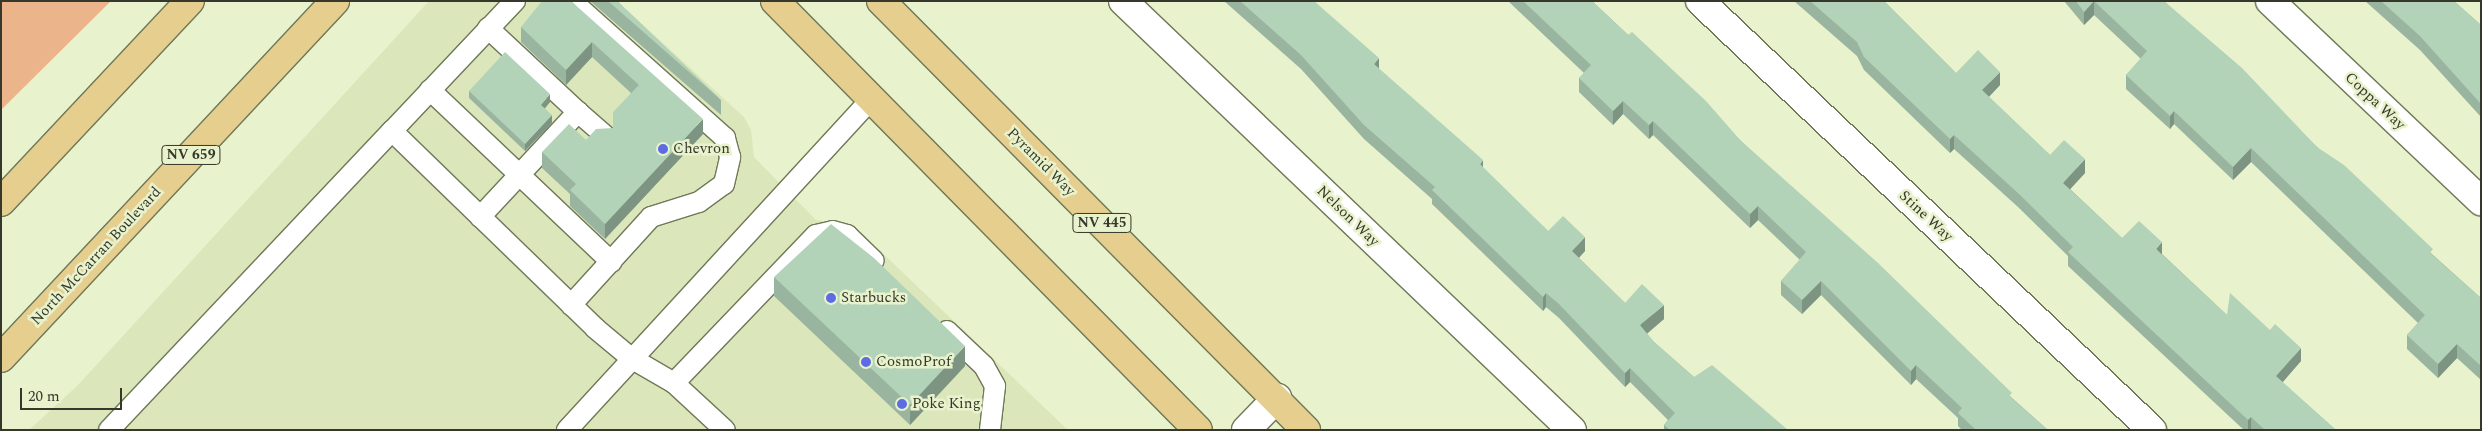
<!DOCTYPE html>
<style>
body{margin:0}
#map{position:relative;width:2482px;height:431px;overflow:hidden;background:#e8f2cd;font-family:Spectral,serif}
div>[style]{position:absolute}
.built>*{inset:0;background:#dbe7bb}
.green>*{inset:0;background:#ecb48a}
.roads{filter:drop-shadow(1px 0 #6f7857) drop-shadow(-1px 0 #6f7857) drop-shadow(0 1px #6f7857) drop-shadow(0 -1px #6f7857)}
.service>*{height:20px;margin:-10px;padding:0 10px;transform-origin:10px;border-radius:10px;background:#fff}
.minor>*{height:28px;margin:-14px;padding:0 14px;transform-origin:14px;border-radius:14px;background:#fff}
.primary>*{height:28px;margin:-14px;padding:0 14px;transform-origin:14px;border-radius:14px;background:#e6ce8e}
.wall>*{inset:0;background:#9ab59f}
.shaded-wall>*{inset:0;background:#7d9482}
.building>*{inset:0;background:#b3d3b9}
.dots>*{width:14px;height:14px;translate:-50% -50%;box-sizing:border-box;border:2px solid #e8f2cd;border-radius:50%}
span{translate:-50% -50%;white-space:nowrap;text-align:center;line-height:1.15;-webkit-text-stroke:5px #e8f2cd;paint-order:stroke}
.shield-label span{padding:1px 4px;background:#e8f2cd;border:1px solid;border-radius:4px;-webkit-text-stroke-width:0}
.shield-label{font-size:14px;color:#35382a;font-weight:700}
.street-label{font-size:15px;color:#35382a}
.poi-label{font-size:15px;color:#35382a}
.left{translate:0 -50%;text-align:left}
.frame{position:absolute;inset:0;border:2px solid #35382a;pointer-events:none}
.scale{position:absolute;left:20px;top:388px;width:102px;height:22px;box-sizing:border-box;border:2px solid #35382a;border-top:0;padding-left:6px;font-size:15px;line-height:18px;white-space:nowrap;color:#35382a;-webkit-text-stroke:4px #e8f2cd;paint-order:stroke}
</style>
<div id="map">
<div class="built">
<i style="clip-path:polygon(429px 1px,617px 1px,744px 117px,751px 130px,754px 157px,816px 220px,854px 226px,1068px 430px,29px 430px,78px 385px)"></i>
</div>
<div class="green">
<i style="clip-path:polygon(1px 1px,111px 1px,1px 110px)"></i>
</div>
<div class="roads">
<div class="service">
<i style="left:430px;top:90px;width:250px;rotate:43.5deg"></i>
<i style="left:578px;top:112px;width:35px;rotate:41deg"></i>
<i style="left:392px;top:131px;width:179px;rotate:-46.6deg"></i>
<i style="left:480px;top:217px;width:144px;rotate:-47deg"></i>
<i style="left:578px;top:112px;width:123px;rotate:-137deg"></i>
<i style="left:571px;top:305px;width:119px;rotate:-47.7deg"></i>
<i style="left:651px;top:217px;width:50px;rotate:-17.4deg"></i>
<i style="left:699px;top:202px;width:31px;rotate:-36deg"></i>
<i style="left:724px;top:184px;width:28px;rotate:-77deg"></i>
<i style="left:730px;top:157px;width:20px;rotate:-105deg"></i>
<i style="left:725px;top:138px;width:205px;rotate:-138.2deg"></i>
<i style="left:947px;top:331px;width:51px;rotate:43.4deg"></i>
<i style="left:984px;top:366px;width:23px;rotate:61deg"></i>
<i style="left:995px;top:386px;width:44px;rotate:96.5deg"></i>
<i style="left:674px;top:383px;width:205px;rotate:-46.2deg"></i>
<i style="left:816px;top:235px;width:17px;rotate:-13deg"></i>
<i style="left:833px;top:231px;width:15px;rotate:16deg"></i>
<i style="left:847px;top:235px;width:37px;rotate:44deg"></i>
<i style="left:109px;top:430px;width:412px;rotate:-46.6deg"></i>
<i style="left:392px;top:131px;width:283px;rotate:44.1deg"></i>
<i style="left:595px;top:328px;width:47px;rotate:39.8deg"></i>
<i style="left:631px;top:358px;width:50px;rotate:30.2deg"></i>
<i style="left:674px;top:383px;width:69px;rotate:42.7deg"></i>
<i style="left:567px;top:430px;width:451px;rotate:-47.4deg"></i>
</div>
<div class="minor">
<i style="left:1123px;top:1px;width:621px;rotate:43.7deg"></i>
<i style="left:1700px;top:1px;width:623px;rotate:43.5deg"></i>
<i style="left:2270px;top:1px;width:291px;rotate:43.5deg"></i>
<i style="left:1246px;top:430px;width:45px;rotate:-45.9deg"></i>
</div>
<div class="primary">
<i style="left:775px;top:1px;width:602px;rotate:45.4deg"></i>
<i style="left:881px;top:1px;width:604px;rotate:45.27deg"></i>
<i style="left:1px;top:202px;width:276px;rotate:-46.8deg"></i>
<i style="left:1px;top:358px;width:489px;rotate:-46.9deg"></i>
</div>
</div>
<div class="wall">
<i style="clip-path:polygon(571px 1px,703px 134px,605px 239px,570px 206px,570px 194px,542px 168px,542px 152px,586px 140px,613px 128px,631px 93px,592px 57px,566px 85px,521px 42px,521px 27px)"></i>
<i style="clip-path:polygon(590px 1px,617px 1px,721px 100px,721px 115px)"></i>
<i style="clip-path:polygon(1224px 1px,1314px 1px,1379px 69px,1483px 168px,1548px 231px,1585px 251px,1579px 258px,1625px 303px,1664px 319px,1647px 334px,1654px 342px,1694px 377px,1788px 430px,1664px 430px,1664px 425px,1668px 420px,1630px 382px,1625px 387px,1559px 318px,1546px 307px,1543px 311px,1432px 204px,1432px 199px,1364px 139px,1301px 69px)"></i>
<i style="clip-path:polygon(1508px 1px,1592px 1px,1740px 140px,2012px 398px,2048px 430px,1962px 430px,1958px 426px,1958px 418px,1916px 379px,1911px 385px,1821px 295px,1802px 314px,1781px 295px,1781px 281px,1800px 260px,1758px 220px,1750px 228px,1653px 135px,1649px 139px,1623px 114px,1613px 125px,1579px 92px,1579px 78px,1584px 73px)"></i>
<i style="clip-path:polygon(1794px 1px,1884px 1px,1956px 73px,2000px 85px,1989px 97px,2050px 155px,2085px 173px,2070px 189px,2122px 238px,2162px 254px,2227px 315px,2301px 361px,2282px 382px,2336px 430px,2244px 430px,2068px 266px,2068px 256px,2018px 207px,1954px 149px,1950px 153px,1864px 70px,1857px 56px)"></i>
<i style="clip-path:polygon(2064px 1px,2164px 1px,2317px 147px,2433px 255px,2481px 298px,2481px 380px,2457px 358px,2438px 378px,2407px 349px,2407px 335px,2418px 323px,2251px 162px,2233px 180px,2174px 124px,2170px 129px,2126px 89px,2126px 75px,2141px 59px,2094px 15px,2084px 25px)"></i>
<i style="clip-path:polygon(2365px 1px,2454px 1px,2481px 25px,2481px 117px,2420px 50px)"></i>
<i style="clip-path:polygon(469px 91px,550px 102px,545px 108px,552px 123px,525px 151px,469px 98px)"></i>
<i style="clip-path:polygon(774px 277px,965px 366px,910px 425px,774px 296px)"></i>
</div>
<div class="shaded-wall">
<i style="clip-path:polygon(2094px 1px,2094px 15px,2084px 25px,2084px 12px)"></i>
<i style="clip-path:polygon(592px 42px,592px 57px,566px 85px,566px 70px)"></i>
<i style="clip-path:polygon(1379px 58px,1379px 72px,1374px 64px)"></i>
<i style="clip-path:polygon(2000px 72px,2000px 85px,1982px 104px,1982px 90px)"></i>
<i style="clip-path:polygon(550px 94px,550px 102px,541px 113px,541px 105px)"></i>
<i style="clip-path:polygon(1623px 101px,1623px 114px,1613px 125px,1613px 111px)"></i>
<i style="clip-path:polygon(2174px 111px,2174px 124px,2170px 129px,2170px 116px)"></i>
<i style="clip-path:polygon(552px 115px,552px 123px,525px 151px,525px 144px)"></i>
<i style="clip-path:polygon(703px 119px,703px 134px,605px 239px,605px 224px)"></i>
<i style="clip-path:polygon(1653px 121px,1653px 135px,1649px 139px,1649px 125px)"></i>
<i style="clip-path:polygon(1954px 135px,1954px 149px,1950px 153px,1950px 139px)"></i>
<i style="clip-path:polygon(2251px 148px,2251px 162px,2233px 180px,2233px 167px)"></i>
<i style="clip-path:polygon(2085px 159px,2085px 173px,2063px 197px,2063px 183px)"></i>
<i style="clip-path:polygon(1483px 160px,1483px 174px,1480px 164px)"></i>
<i style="clip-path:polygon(1758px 206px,1758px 220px,1750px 228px,1750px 214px)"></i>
<i style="clip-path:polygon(1585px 237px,1585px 251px,1572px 265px,1572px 251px)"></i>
<i style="clip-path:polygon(2162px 242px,2162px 256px,2156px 249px)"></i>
<i style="clip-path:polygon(1821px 281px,1821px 295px,1802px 314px,1802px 300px)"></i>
<i style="clip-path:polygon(1546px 293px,1546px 307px,1543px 311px,1543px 297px)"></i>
<i style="clip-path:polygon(1664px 305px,1664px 319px,1640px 339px,1640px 325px)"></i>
<i style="clip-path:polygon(2457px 344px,2457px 358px,2438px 378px,2438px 364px)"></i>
<i style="clip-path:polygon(965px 346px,965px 366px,910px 425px,910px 405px)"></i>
<i style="clip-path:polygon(2301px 348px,2301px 361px,2276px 390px,2276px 376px)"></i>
<i style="clip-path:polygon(1916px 365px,1916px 379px,1911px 385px,1911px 371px)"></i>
<i style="clip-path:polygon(1630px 368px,1630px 382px,1625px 387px,1625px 373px)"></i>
<i style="clip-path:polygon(2251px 417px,2251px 430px,2248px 430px,2248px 420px)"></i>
</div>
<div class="building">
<i style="clip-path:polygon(542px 1px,571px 1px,703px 119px,605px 224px,570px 190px,576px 184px,542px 152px,569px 124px,586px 140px,596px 129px,613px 128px,613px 112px,639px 85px,592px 42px,566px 70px,521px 27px)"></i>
<i style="clip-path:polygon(608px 1px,617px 1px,721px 100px)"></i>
<i style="clip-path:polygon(1240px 1px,1314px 1px,1379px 58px,1374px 64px,1483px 160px,1480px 164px,1548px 231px,1563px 216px,1585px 237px,1572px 251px,1625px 303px,1642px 284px,1664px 305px,1640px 325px,1654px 342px,1694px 377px,1712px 365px,1788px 430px,1670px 430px,1664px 425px,1675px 413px,1630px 368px,1625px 373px,1559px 304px,1546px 293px,1543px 297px,1432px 190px,1435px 187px,1364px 125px,1301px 55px)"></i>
<i style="clip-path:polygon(1523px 1px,1592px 1px,1628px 35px,1632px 32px,1706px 101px,1740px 140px,1878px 263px,2012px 393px,2009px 396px,2048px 430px,1976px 430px,1958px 413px,1962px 408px,1916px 365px,1911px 371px,1821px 281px,1802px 300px,1781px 281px,1806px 252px,1758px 206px,1750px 214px,1653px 121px,1649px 125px,1623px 101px,1613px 111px,1579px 78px,1591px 65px)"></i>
<i style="clip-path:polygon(1810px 1px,1884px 1px,1956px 73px,1978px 50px,2000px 72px,1982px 90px,2050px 155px,2064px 140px,2085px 159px,2063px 183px,2122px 238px,2139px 221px,2162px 242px,2156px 249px,2227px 315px,2230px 293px,2270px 330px,2275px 324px,2301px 348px,2276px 376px,2336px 430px,2265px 430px,2251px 417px,2248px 420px,2068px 252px,2073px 247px,2018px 193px,1954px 135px,1950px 139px,1864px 57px,1857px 42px)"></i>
<i style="clip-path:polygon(2076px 1px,2164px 1px,2242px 68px,2317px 147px,2344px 165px,2433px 249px,2430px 253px,2481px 298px,2481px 366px,2457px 344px,2438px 364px,2407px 335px,2425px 315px,2251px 148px,2233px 167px,2174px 111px,2170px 116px,2126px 75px,2147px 51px,2094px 1px,2084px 12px)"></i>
<i style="clip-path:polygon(2381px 1px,2454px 1px,2481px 25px,2481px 104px,2420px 36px)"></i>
<i style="clip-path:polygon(505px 52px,550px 94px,541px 105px,552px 115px,525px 144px,469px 91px)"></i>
<i style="clip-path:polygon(831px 224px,874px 258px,965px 346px,910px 405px,774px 277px)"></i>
</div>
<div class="dots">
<i style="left:663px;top:149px;background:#5c6ce3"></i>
<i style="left:831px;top:298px;background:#5c6ce3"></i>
<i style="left:866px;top:362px;background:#5c6ce3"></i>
<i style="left:902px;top:404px;background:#5c6ce3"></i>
</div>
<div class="shield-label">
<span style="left:191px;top:155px">NV 659</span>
<span style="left:1102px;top:223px">NV 445</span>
</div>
<div class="street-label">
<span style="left:2375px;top:101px;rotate:43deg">Coppa Way</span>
<span style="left:1041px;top:162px;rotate:45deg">Pyramid Way</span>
<span style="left:1348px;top:216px;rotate:44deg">Nelson Way</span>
<span style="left:1926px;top:216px;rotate:43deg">Stine Way</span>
<span style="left:96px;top:256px;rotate:-47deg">North McCarran Boulevard</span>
</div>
<div class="poi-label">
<span class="left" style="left:673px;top:149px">Chevron</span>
<span class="left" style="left:841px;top:298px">Starbucks</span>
<span class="left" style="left:876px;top:362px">CosmoProf</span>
<span class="left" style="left:912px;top:404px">Poke King</span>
</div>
<div class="frame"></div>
<div class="scale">20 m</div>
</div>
